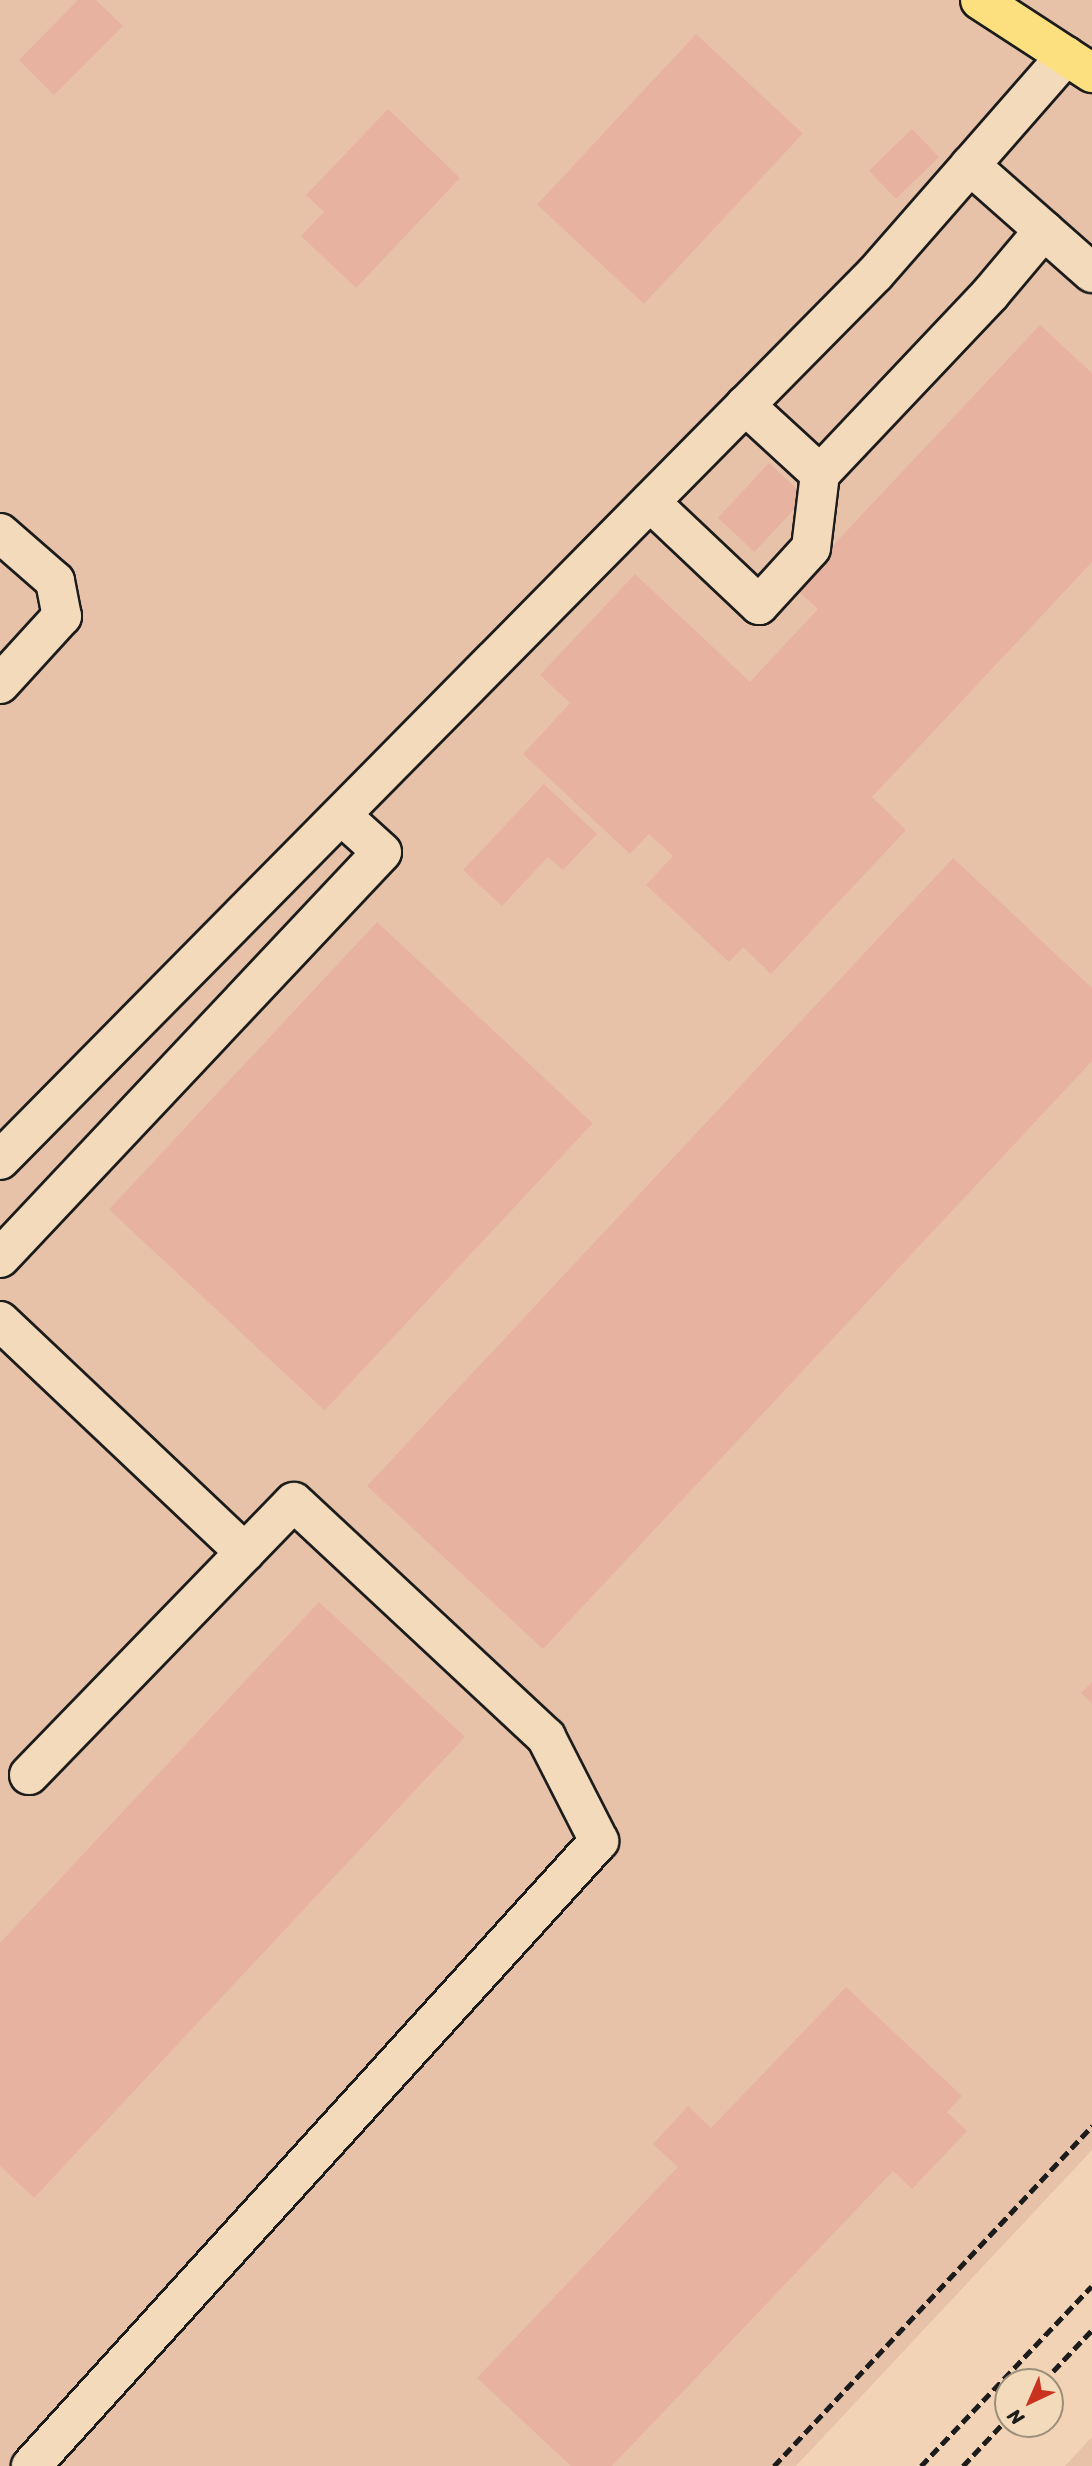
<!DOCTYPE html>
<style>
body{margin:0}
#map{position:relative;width:1092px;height:2466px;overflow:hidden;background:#f2d3b6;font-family:Sriracha,sans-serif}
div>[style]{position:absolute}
.built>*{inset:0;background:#e7c2a9}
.building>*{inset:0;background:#e8b2a0;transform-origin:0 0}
.roads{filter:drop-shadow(2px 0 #1c1c1c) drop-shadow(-2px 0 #1c1c1c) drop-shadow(0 2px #1c1c1c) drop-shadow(0 -2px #1c1c1c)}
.minor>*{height:38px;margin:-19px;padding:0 19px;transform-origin:19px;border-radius:19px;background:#f2daba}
.major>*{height:38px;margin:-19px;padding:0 19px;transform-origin:19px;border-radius:19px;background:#fce080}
.rail>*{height:5px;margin-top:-2.5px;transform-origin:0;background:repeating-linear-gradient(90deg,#1c1c1c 0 10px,transparent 0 15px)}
span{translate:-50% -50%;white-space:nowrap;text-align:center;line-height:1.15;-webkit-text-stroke:5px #f2daba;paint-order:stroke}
.north{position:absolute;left:994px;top:2368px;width:70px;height:70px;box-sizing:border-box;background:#f2daba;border:2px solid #9c8e7b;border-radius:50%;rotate:224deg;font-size:19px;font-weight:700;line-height:28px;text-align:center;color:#1c1c1c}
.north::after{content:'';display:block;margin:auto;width:24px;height:32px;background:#c8321e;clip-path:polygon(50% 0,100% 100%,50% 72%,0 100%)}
</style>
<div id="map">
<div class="built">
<i style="clip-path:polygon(0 0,1092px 0,1092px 2150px,796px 2466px,0 2466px)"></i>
<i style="clip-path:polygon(1092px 2437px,1092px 2466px,1065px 2466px)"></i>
</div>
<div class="building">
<i style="clip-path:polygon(78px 0,96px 0,123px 26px,54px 95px,19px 60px)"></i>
<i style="left:696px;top:34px;width:146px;height:233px;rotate:43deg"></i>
<i style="clip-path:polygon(388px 109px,460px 178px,356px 288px,301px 236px,324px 212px,306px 195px)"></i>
<i style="left:912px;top:129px;width:39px;height:60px;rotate:46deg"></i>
<i style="clip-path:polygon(1040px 325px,1092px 373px,1092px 562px,872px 797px,906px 830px,771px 974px,743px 947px,729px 962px,646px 885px,673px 856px,649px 834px,630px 854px,523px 754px,570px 703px,540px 675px,635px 574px,750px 682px,818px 609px,794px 587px)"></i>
<i style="left:769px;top:463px;width:50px;height:75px;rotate:43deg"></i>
<i style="clip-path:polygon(544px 784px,597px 834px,563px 870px,548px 857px,502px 906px,463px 870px)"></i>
<i style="clip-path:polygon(953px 858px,1092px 988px,1092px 1061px,543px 1649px,367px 1486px)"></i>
<i style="left:377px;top:922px;width:295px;height:393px;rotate:43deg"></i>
<i style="clip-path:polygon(319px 1602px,465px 1737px,34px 2198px,0 2166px,0 1943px)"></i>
<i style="clip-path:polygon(1092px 1682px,1092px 1703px,1081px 1693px)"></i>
<i style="clip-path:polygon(846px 1987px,962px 2096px,947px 2112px,967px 2131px,912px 2189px,893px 2171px,612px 2466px,571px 2466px,477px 2378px,678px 2167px,653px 2144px,688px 2106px,711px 2128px)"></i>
</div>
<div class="roads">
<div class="minor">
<i style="left:970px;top:165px;width:163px;rotate:41.5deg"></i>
<i style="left:745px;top:405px;width:102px;rotate:42.6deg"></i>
<i style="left:820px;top:474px;width:249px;rotate:-46.6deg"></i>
<i style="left:991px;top:293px;width:82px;rotate:-49.9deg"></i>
<i style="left:650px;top:502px;width:150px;rotate:43.4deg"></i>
<i style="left:759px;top:605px;width:77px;rotate:-47.6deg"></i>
<i style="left:811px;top:548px;width:75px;rotate:-83.1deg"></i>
<i style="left:0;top:533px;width:73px;rotate:41.1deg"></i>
<i style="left:55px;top:581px;width:36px;rotate:79deg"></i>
<i style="left:62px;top:616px;width:92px;rotate:132.4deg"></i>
<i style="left:0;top:1160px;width:1245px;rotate:-45.36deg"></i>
<i style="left:875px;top:274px;width:290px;rotate:-48.8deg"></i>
<i style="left:0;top:1258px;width:557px;rotate:-46.74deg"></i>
<i style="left:382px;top:852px;width:55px;rotate:-137.9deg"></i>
<i style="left:0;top:1321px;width:337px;rotate:43.4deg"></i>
<i style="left:29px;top:1775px;width:380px;rotate:-45.9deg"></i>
<i style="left:294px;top:1502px;width:345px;rotate:43deg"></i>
<i style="left:546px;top:1737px;width:117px;rotate:63deg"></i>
<i style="left:599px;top:1841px;width:845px;rotate:132.26deg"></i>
</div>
<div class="major">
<i style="left:980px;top:0;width:134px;rotate:33.1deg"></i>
</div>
</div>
<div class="rail">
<i style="left:1043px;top:2382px;width:71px;rotate:-46.7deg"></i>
<i style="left:774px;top:2466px;width:466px;rotate:-46.9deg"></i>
<i style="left:921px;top:2466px;width:248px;rotate:-46.5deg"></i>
<i style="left:963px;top:2466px;width:66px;rotate:-46.8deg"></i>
</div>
<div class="north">N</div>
</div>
